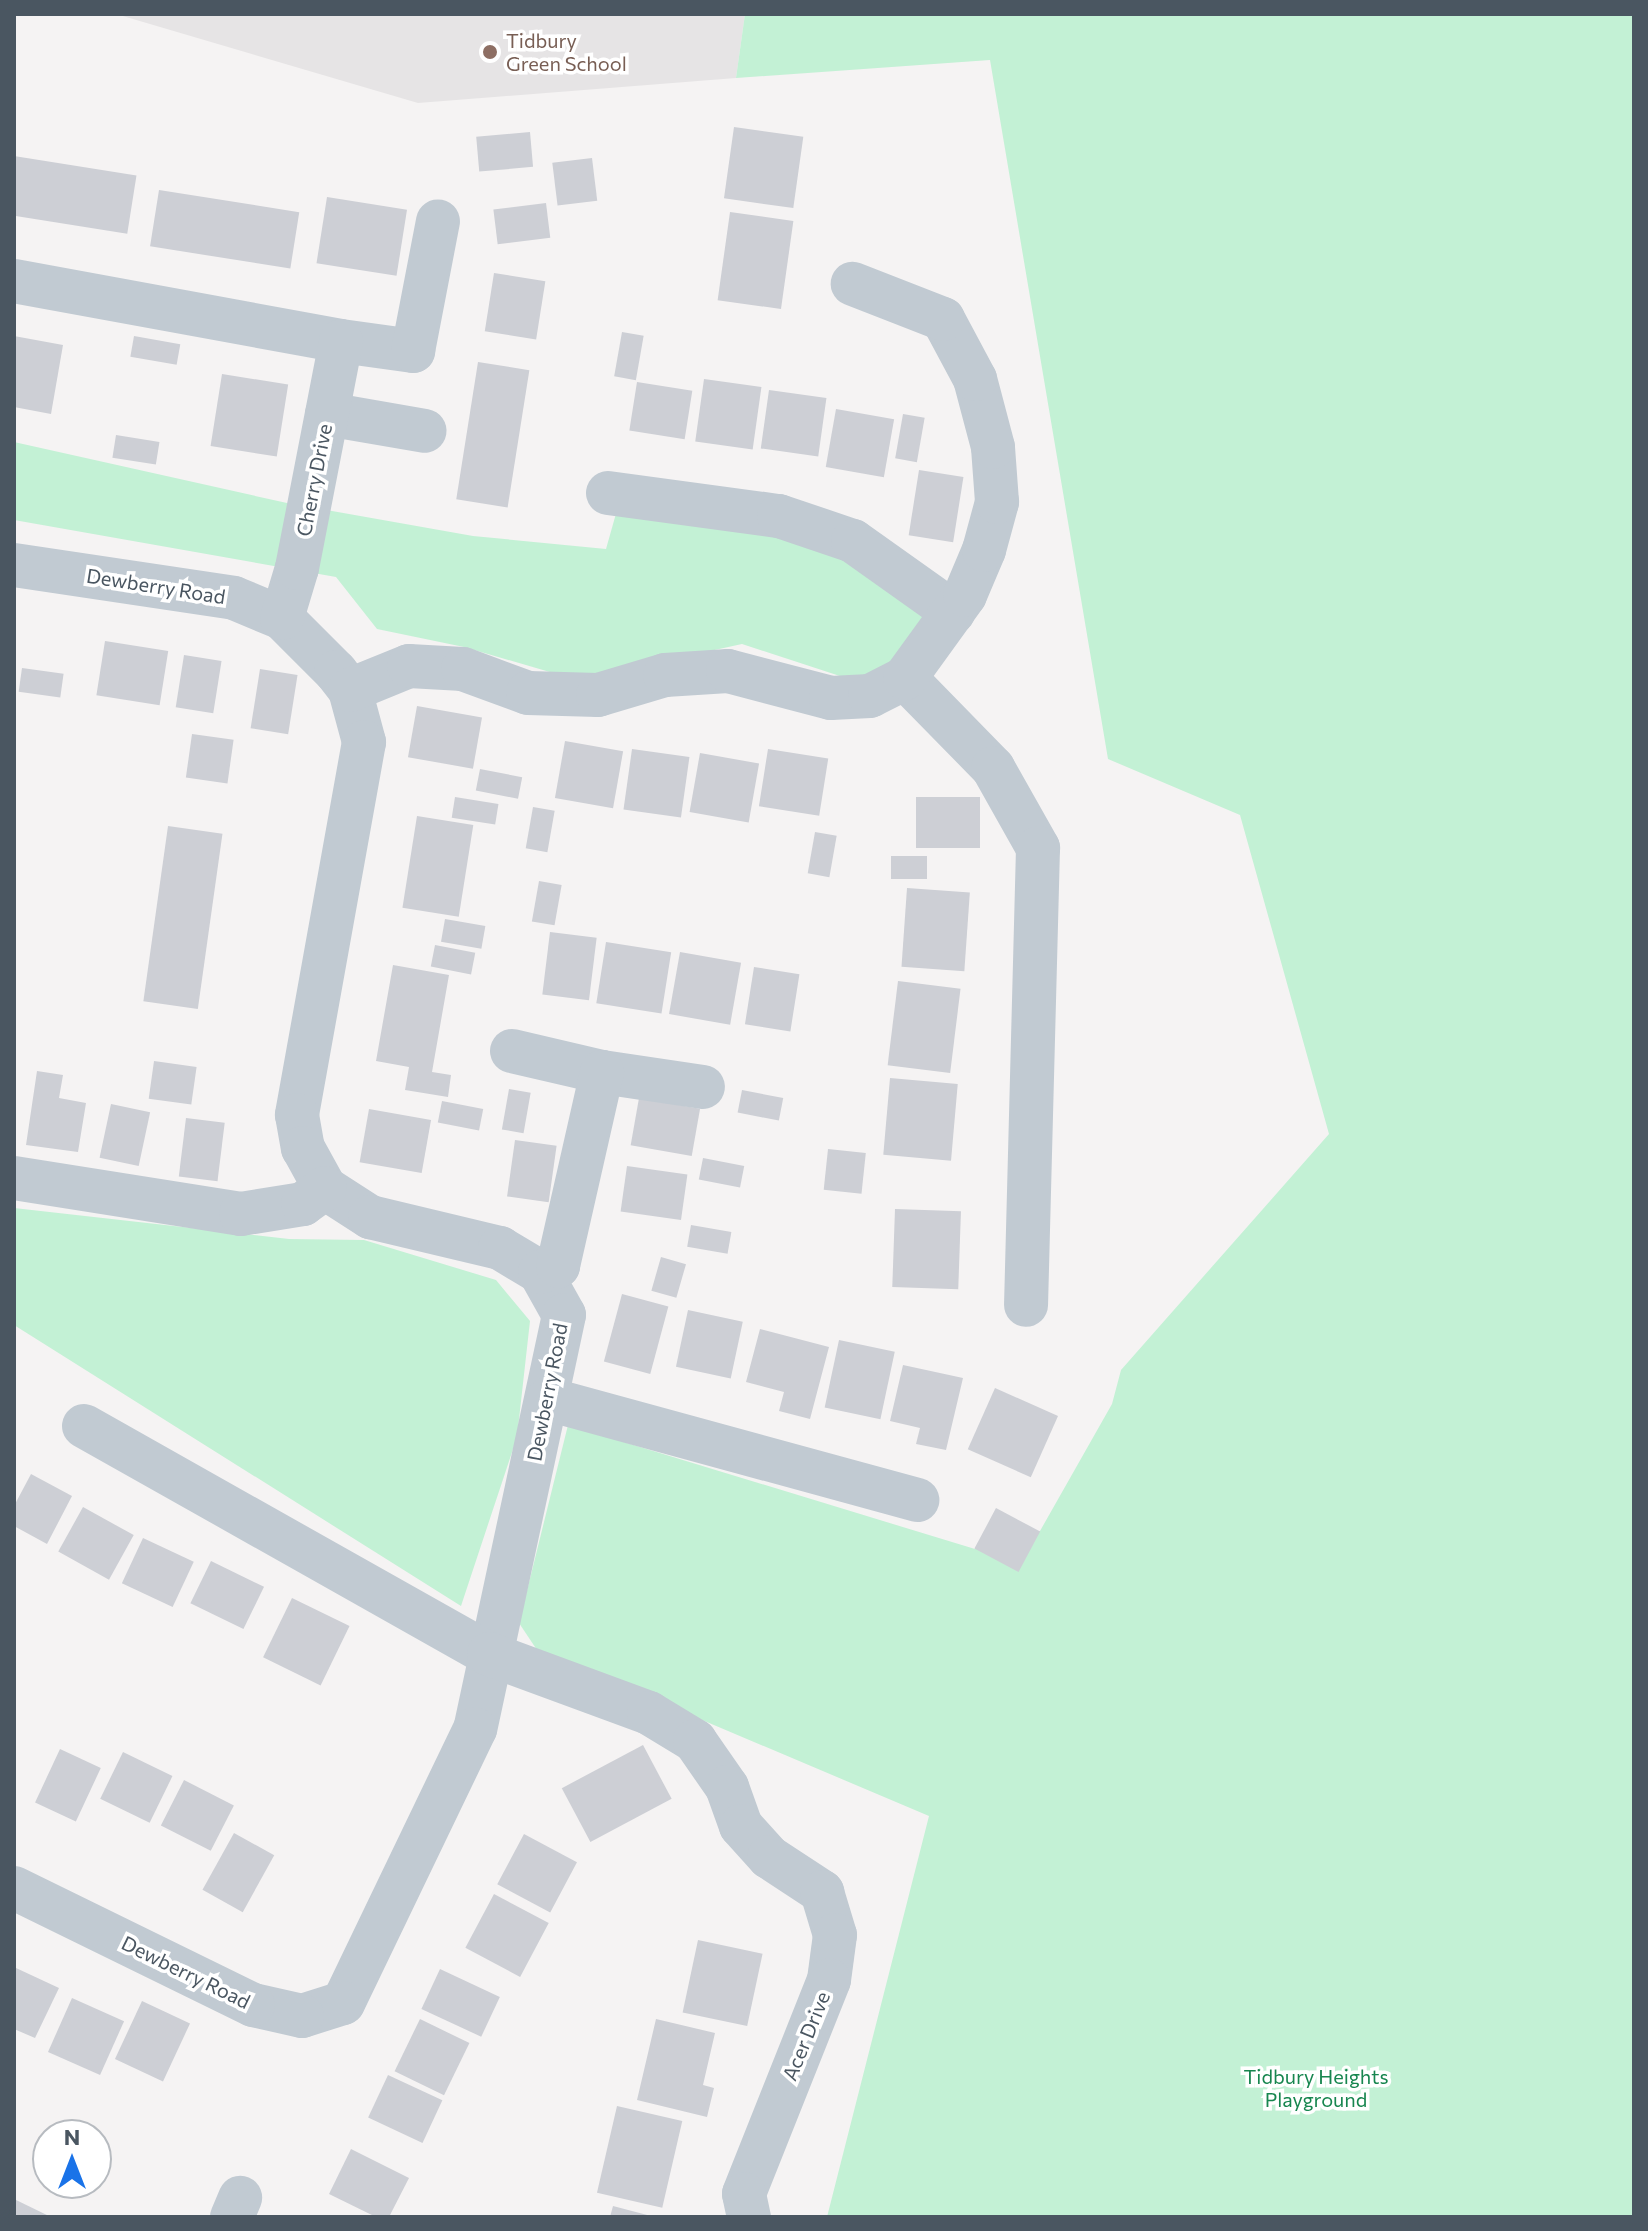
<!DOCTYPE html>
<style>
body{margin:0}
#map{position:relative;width:1648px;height:2231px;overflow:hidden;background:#f5f3f3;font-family:Commissioner,sans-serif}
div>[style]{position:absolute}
.education>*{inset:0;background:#e6e4e5}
.green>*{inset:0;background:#c3f1d5}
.building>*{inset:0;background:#cdcfd5;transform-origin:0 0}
.minor>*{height:44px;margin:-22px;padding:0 22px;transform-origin:22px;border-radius:22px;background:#c1cad2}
.dots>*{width:22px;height:22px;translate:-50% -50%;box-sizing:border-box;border:4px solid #fff;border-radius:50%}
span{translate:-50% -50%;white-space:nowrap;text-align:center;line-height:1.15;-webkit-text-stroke:7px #fff;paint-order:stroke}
.education-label{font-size:20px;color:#785e54}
.left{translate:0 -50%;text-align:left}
.street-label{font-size:20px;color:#4a5661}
.park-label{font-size:20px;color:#17864f}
.frame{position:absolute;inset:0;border:16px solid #4a5661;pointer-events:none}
.north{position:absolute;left:32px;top:2119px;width:80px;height:80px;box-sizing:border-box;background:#fff;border:2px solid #b7bbc0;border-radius:50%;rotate:0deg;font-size:22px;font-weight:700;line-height:32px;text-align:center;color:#4a5661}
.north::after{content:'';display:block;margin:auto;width:28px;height:36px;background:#1a73e8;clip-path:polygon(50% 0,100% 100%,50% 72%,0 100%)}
</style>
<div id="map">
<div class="education">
<i style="clip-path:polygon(116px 14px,745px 14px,736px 78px,418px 103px)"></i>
</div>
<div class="green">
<i style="clip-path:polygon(745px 14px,1634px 14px,1634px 2217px,827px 2217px,929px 1816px,537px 1650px,519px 1623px,568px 1425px,975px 1549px,1040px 1531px,1112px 1404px,1121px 1370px,1329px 1134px,1240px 815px,1108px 759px,990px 60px,736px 78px)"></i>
<i style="clip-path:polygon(14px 442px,287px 503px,473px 536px,606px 549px,617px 510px,779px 529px,848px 556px,931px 618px,890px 672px,846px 678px,742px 644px,577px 680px,464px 647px,377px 629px,336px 577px,14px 520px)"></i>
<i style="clip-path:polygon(14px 1208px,289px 1239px,364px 1240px,496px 1280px,530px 1321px,517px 1437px,461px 1606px,14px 1325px)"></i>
</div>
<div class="building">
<i style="left:734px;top:127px;width:70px;height:72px;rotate:8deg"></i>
<i style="left:530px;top:132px;width:35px;height:54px;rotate:85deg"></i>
<i style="left:14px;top:156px;width:124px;height:59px;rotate:9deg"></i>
<i style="left:592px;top:158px;width:43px;height:40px;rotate:83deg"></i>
<i style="left:159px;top:190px;width:142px;height:57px;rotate:9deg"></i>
<i style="left:327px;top:197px;width:81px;height:67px;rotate:9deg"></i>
<i style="left:546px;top:203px;width:35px;height:53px;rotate:83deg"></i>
<i style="left:730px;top:212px;width:64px;height:89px;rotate:8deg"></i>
<i style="left:494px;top:273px;width:52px;height:59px;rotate:9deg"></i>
<i style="left:622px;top:332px;width:22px;height:45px;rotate:10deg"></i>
<i style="clip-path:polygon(14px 336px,63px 345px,51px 414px,14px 407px)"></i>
<i style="left:134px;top:336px;width:47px;height:21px;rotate:10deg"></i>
<i style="left:478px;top:362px;width:52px;height:139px;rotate:9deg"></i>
<i style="left:222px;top:374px;width:67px;height:73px;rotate:9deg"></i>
<i style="left:704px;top:379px;width:58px;height:63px;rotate:8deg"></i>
<i style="left:637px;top:382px;width:56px;height:49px;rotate:9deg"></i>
<i style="left:769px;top:390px;width:58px;height:59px;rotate:8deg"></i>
<i style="left:836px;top:409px;width:59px;height:59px;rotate:10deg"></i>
<i style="left:903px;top:414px;width:22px;height:45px;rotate:10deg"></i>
<i style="left:116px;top:435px;width:44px;height:23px;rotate:9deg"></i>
<i style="left:919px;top:470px;width:45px;height:66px;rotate:9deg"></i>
<i style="left:105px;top:641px;width:64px;height:55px;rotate:9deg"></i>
<i style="left:184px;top:655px;width:38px;height:53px;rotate:9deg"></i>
<i style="left:22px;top:668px;width:42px;height:24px;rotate:8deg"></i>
<i style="left:260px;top:669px;width:38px;height:60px;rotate:9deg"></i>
<i style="left:417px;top:706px;width:66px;height:52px;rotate:10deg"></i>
<i style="left:192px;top:734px;width:42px;height:44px;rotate:8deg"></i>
<i style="left:565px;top:741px;width:59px;height:58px;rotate:10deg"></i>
<i style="left:632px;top:749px;width:58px;height:61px;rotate:8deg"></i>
<i style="left:768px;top:749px;width:61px;height:58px;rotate:9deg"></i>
<i style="left:700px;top:753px;width:60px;height:60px;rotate:10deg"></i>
<i style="left:480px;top:769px;width:43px;height:22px;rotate:11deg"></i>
<i style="left:455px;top:797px;width:44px;height:21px;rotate:9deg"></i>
<i style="left:916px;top:797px;width:64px;height:51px"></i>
<i style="left:533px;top:807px;width:22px;height:42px;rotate:10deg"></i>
<i style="left:417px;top:816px;width:57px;height:93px;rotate:9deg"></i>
<i style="left:168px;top:826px;width:55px;height:177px;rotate:8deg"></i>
<i style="left:815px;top:832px;width:22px;height:42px;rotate:10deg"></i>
<i style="left:927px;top:856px;width:23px;height:36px;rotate:90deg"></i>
<i style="left:539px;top:881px;width:23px;height:41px;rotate:10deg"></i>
<i style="left:907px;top:888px;width:63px;height:79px;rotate:4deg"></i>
<i style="left:445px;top:919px;width:41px;height:23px;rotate:10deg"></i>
<i style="left:550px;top:932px;width:47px;height:63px;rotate:7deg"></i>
<i style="left:606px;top:942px;width:66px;height:62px;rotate:9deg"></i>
<i style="left:435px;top:945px;width:41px;height:22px;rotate:11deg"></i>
<i style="left:680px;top:952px;width:62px;height:63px;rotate:10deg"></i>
<i style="clip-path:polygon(393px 965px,449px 975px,432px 1072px,451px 1075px,448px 1097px,405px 1090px,409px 1067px,376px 1061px)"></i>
<i style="left:754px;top:967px;width:46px;height:58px;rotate:9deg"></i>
<i style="left:898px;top:981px;width:63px;height:85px;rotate:7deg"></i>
<i style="left:154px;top:1061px;width:43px;height:38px;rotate:8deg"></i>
<i style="clip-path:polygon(37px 1071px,63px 1075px,59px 1098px,86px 1103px,78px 1152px,26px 1145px)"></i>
<i style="left:890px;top:1078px;width:68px;height:77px;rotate:5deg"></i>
<i style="left:509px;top:1089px;width:22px;height:41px;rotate:10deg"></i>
<i style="left:742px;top:1090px;width:42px;height:23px;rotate:11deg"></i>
<i style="left:639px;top:1098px;width:62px;height:48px;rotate:10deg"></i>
<i style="left:442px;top:1101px;width:42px;height:22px;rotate:11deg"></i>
<i style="left:111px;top:1104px;width:40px;height:55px;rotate:12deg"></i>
<i style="left:369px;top:1109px;width:63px;height:54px;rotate:10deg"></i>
<i style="left:186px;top:1118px;width:39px;height:59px;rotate:7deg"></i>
<i style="left:515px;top:1140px;width:42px;height:57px;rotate:8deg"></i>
<i style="left:828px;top:1149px;width:38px;height:41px;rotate:6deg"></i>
<i style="left:703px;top:1158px;width:42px;height:22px;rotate:11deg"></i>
<i style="left:627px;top:1166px;width:61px;height:46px;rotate:8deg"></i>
<i style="left:895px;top:1209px;width:66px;height:78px;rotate:2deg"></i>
<i style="left:691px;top:1225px;width:41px;height:22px;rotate:10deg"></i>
<i style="left:661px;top:1257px;width:26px;height:35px;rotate:16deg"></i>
<i style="left:622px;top:1294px;width:48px;height:70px;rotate:15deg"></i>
<i style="left:688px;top:1310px;width:56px;height:58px;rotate:12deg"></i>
<i style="clip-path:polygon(760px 1329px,829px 1347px,810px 1419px,779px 1411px,784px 1392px,746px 1382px)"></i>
<i style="left:839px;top:1340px;width:57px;height:69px;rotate:12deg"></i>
<i style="clip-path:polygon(903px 1365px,963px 1378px,946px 1450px,916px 1444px,920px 1428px,890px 1421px)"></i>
<i style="left:995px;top:1388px;width:69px;height:67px;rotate:24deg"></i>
<i style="clip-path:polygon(31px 1474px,72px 1496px,47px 1544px,14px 1526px,14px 1506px)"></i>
<i style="left:83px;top:1507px;width:58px;height:51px;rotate:29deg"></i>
<i style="left:996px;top:1508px;width:50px;height:46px;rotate:28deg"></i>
<i style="left:143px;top:1538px;width:56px;height:50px;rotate:25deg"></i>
<i style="left:211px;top:1561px;width:59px;height:47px;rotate:26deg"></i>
<i style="left:292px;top:1598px;width:64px;height:66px;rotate:26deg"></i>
<i style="left:643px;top:1745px;width:61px;height:92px;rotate:62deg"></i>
<i style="left:60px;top:1749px;width:45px;height:59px;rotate:25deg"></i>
<i style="left:123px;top:1752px;width:55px;height:52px;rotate:26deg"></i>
<i style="left:184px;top:1780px;width:56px;height:51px;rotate:27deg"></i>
<i style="left:234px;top:1833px;width:46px;height:65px;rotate:29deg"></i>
<i style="left:524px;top:1834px;width:60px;height:57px;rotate:28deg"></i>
<i style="left:494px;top:1894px;width:62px;height:61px;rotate:28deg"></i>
<i style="left:698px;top:1940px;width:66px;height:74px;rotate:12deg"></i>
<i style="clip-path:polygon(16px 1968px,59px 1988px,35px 2038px,14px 2029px)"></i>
<i style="left:440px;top:1969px;width:66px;height:44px;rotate:25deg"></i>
<i style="left:72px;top:1998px;width:57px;height:59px;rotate:24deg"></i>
<i style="left:142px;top:2001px;width:53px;height:64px;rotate:25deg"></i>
<i style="left:420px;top:2019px;width:55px;height:58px;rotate:26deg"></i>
<i style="clip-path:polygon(656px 2019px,715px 2033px,703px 2085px,714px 2088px,707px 2117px,637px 2100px)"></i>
<i style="left:388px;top:2075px;width:60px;height:47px;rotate:25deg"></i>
<i style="left:617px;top:2106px;width:67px;height:89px;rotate:13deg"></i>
<i style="clip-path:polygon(351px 2149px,409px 2178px,389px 2217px,376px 2217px,329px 2194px)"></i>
<i style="clip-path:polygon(14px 2199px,51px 2217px,14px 2217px)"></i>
<i style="clip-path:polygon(613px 2206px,651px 2216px,651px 2217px,610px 2217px)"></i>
</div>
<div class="minor">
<i style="left:14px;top:281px;width:332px;rotate:10.4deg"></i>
<i style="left:341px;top:341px;width:73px;rotate:7.9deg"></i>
<i style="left:413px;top:351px;width:132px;rotate:-79.1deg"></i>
<i style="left:327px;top:414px;width:99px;rotate:9.8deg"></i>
<i style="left:608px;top:493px;width:173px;rotate:7.7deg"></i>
<i style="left:779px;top:516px;width:78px;rotate:18.7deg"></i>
<i style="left:853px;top:541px;width:123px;rotate:35.4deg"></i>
<i style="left:14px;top:565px;width:222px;rotate:8.5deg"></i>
<i style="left:234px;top:598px;width:52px;rotate:22.6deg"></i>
<i style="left:282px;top:618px;width:76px;rotate:45deg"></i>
<i style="left:336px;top:672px;width:23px;rotate:52deg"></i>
<i style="left:350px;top:690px;width:54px;rotate:74.9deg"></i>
<i style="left:364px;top:742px;width:379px;rotate:100.2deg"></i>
<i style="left:297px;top:1115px;width:34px;rotate:80deg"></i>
<i style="left:303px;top:1148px;width:46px;rotate:61.2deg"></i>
<i style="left:325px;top:1188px;width:54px;rotate:32.8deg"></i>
<i style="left:370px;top:1217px;width:134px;rotate:13.4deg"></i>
<i style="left:500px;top:1248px;width:47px;rotate:31deg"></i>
<i style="left:540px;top:1272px;width:49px;rotate:60.8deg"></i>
<i style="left:564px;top:1315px;width:423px;rotate:102.1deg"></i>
<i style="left:475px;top:1729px;width:304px;rotate:115.7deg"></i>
<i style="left:343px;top:2003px;width:43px;rotate:162.4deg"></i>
<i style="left:302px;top:2016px;width:50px;rotate:-167.3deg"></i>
<i style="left:253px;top:2005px;width:266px;rotate:-153.9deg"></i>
<i style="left:282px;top:618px;width:52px;rotate:-73.3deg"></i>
<i style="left:297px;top:568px;width:231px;rotate:-79deg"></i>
<i style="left:905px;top:678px;width:126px;rotate:45.6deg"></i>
<i style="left:993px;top:768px;width:92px;rotate:60.6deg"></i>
<i style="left:1038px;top:848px;width:457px;rotate:91.5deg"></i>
<i style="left:350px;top:690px;width:64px;rotate:-22.1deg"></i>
<i style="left:409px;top:666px;width:54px;rotate:3.2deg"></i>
<i style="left:463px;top:669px;width:69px;rotate:20.3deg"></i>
<i style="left:528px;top:693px;width:70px;rotate:1.6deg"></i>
<i style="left:598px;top:695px;width:70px;rotate:-16.6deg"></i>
<i style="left:665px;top:675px;width:63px;rotate:-3.6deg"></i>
<i style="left:728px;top:671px;width:106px;rotate:14.7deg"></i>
<i style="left:831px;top:698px;width:39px;rotate:-3deg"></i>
<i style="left:870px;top:696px;width:39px;rotate:-27deg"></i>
<i style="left:905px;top:678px;width:102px;rotate:-54.1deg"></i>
<i style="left:965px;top:595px;width:49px;rotate:-67.1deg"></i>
<i style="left:984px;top:550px;width:50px;rotate:-74.8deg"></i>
<i style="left:997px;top:502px;width:55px;rotate:-94.2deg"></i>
<i style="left:993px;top:447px;width:70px;rotate:-104.8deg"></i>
<i style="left:975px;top:379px;width:68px;rotate:-118.1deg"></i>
<i style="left:943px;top:319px;width:97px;rotate:-158.7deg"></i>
<i style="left:512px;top:1051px;width:92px;rotate:13.1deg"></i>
<i style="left:602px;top:1072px;width:102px;rotate:8.4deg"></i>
<i style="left:14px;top:1178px;width:230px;rotate:9deg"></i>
<i style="left:241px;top:1214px;width:63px;rotate:-9.2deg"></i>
<i style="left:303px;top:1204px;width:27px;rotate:-36deg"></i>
<i style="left:540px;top:1272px;width:19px;rotate:-18deg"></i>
<i style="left:558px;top:1266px;width:199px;rotate:-77.2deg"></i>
<i style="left:548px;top:1399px;width:383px;rotate:15.3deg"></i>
<i style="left:84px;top:1426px;width:465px;rotate:29.4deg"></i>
<i style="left:489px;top:1654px;width:171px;rotate:20.2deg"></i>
<i style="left:649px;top:1713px;width:54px;rotate:31.3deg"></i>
<i style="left:695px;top:1741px;width:56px;rotate:55.2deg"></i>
<i style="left:727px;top:1787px;width:41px;rotate:70.3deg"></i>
<i style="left:741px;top:1826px;width:42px;rotate:47.9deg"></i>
<i style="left:769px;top:1857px;width:64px;rotate:33.4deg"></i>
<i style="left:822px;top:1892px;width:45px;rotate:73.2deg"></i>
<i style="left:835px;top:1935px;width:45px;rotate:97.6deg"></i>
<i style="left:829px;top:1980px;width:230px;rotate:111.7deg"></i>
<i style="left:744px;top:2194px;width:24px;rotate:78deg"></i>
<i style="left:232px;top:2217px;width:21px;rotate:-67deg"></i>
</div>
<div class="dots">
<i style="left:490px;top:52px;background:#8d6e63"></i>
</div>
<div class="education-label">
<span class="left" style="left:506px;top:52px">Tidbury<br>Green School</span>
</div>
<div class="street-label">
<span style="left:314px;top:480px;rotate:-79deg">Cherry Drive</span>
<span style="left:156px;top:586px;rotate:9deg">Dewberry Road</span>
<span style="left:547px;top:1392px;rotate:-79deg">Dewberry Road</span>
<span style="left:186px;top:1972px;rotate:26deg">Dewberry Road</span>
<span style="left:806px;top:2036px;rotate:-68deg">Acer Drive</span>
</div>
<div class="park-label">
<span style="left:1316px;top:2088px">Tidbury Heights<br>Playground</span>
</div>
<div class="frame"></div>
<div class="north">N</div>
</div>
